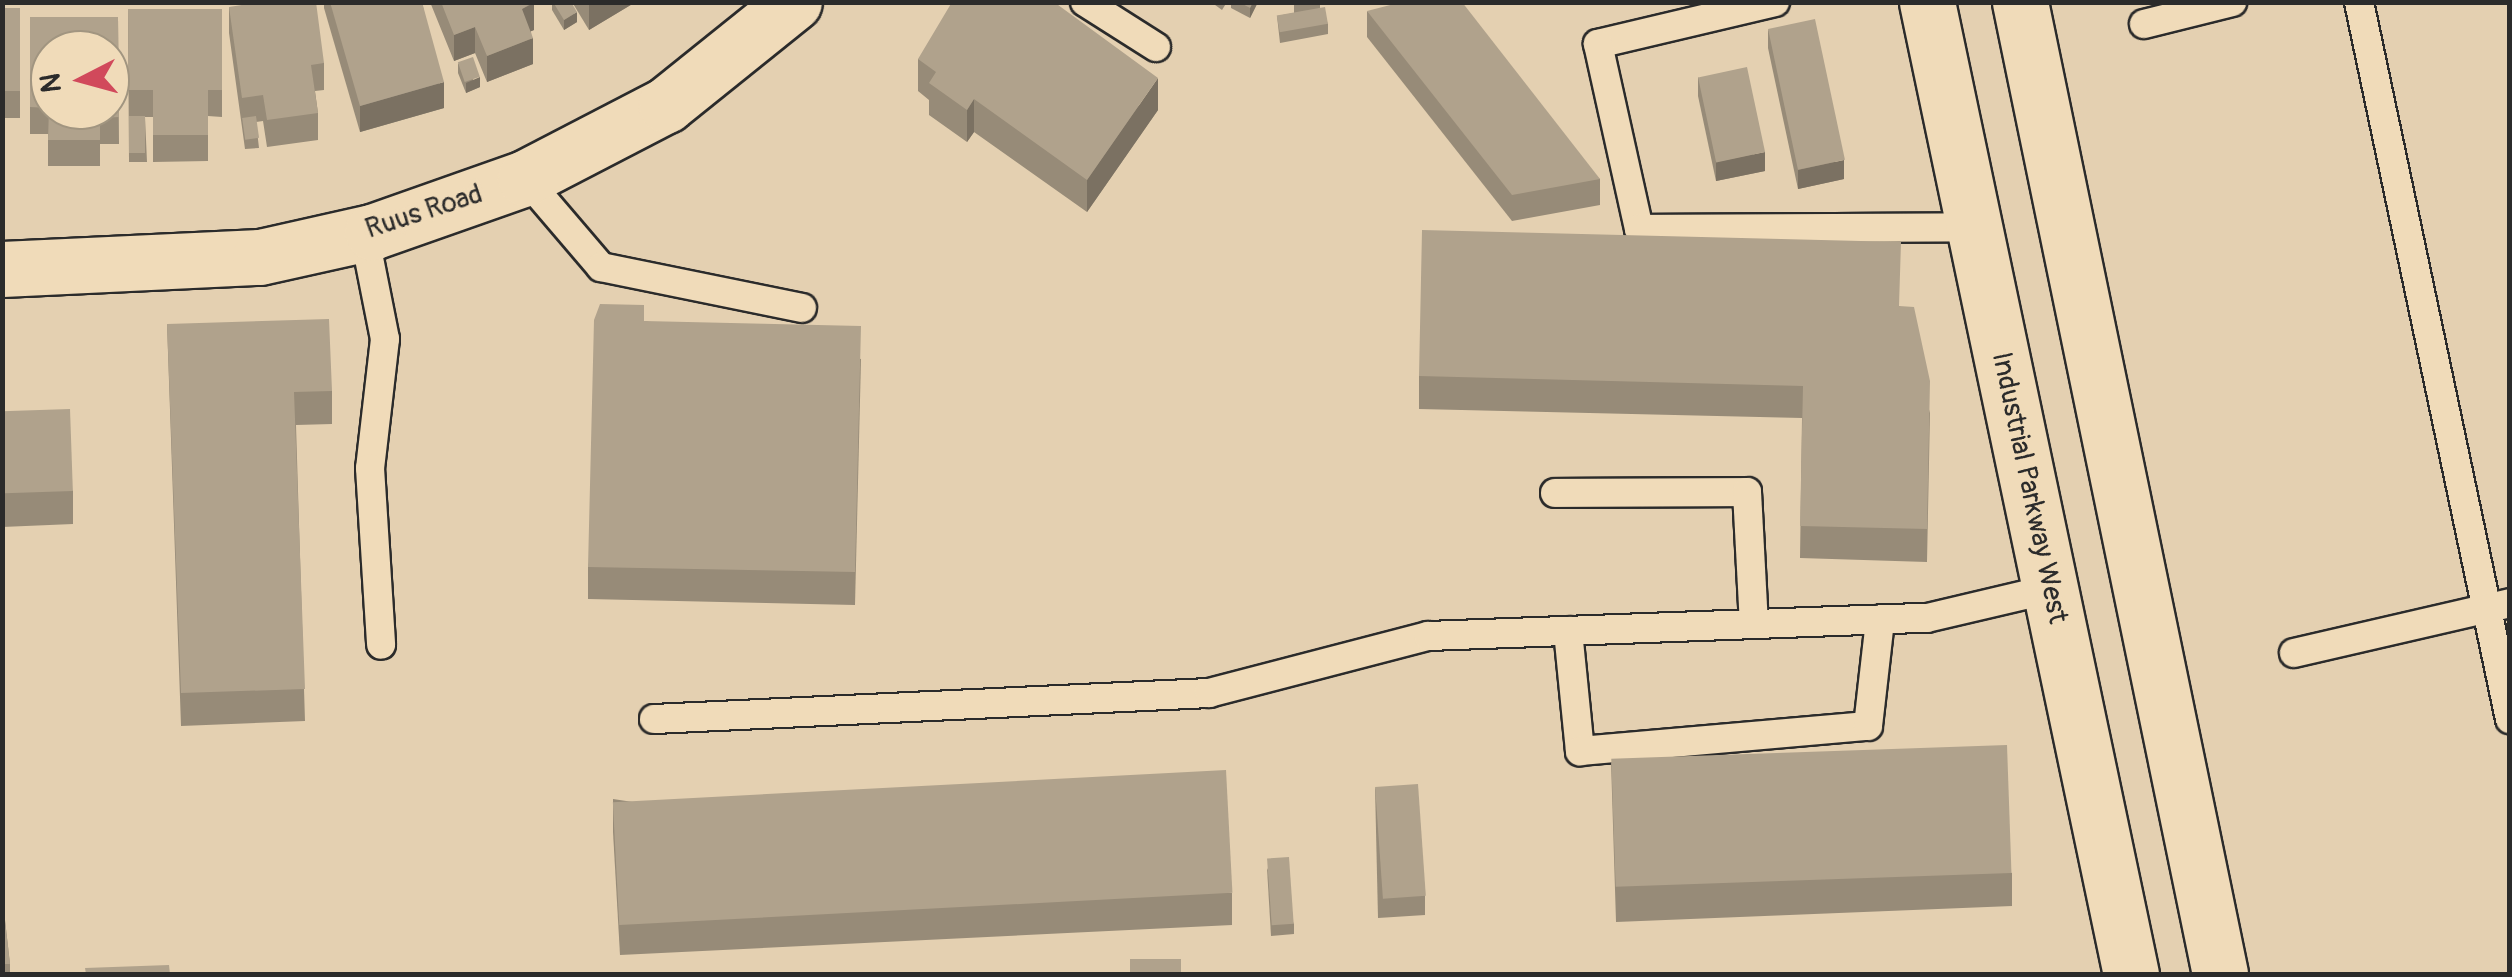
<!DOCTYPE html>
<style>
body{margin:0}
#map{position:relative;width:2512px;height:977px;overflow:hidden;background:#e4d0b1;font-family:Pangolin,sans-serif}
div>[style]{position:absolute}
.roads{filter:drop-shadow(2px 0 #2b2b2b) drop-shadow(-2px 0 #2b2b2b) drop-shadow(0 2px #2b2b2b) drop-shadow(0 -2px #2b2b2b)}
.lane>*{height:28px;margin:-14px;padding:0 14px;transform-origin:14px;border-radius:14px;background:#f0dbb9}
.secondary>*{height:55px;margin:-27.5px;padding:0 27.5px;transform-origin:27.5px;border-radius:27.5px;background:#f0dbb9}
.wall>*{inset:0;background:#978b78;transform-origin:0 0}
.shaded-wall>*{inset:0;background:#7b7162}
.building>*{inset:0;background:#b0a28c;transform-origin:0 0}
span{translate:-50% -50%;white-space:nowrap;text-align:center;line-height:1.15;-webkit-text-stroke:8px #f0dbb9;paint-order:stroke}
.street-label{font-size:28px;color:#2b2b2b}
.frame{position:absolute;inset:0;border:5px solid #2b2b2b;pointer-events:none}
.north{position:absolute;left:30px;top:30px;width:100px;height:100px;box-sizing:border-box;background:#f0dbb9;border:2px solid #a19580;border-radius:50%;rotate:264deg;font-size:28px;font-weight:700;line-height:40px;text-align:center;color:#2b2b2b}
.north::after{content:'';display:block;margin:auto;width:35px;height:45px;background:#d1495b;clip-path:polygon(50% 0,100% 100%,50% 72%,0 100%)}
</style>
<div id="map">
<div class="roads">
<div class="lane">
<i style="left:1085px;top:2px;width:84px;rotate:32.4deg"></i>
<i style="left:1775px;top:2px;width:182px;rotate:166.7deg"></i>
<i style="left:1598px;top:44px;width:189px;rotate:77.5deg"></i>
<i style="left:1639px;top:229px;width:335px;rotate:-0.3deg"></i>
<i style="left:2359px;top:2px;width:733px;rotate:78.11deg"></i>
<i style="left:2144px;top:24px;width:91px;rotate:-14deg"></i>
<i style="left:525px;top:178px;width:117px;rotate:49.5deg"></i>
<i style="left:601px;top:267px;width:205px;rotate:11.5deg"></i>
<i style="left:364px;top:233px;width:108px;rotate:78.8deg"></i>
<i style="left:385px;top:339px;width:130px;rotate:96.6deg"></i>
<i style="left:370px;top:468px;width:177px;rotate:86.4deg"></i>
<i style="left:1555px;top:493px;width:192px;rotate:-0.3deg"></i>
<i style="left:1747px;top:492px;width:132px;rotate:87deg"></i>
<i style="left:1568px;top:631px;width:121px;rotate:84.3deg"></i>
<i style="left:1580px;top:751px;width:289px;rotate:-5deg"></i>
<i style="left:1868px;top:726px;width:107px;rotate:-83.5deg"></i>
<i style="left:2294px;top:653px;width:222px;rotate:-13deg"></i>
<i style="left:654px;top:719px;width:556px;rotate:-2.68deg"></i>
<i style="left:1209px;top:693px;width:226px;rotate:-14.6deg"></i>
<i style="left:1428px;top:636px;width:499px;rotate:-2.1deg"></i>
<i style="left:1927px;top:618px;width:126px;rotate:-13.3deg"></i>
</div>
<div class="secondary">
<i style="left:1927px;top:2px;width:993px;rotate:78.15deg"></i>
<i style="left:2020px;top:2px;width:992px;rotate:78.37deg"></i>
<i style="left:2px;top:269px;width:258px;rotate:-2.7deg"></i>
<i style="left:260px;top:257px;width:115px;rotate:-12.6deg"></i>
<i style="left:372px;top:232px;width:162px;rotate:-19.4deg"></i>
<i style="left:525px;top:178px;width:159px;rotate:-27.4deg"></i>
<i style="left:666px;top:105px;width:164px;rotate:-38.8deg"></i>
</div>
</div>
<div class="wall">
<i style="clip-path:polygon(324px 2px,422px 2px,444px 108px,360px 132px,324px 8px)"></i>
<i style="clip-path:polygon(430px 2px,534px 2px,534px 30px,531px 31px,533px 64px,487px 82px,475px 53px,454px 61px)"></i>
<i style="clip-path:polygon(552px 2px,571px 2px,577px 22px,564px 30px,552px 10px)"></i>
<i style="clip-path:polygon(572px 2px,634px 2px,634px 3px,589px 30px)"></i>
<i style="clip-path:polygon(1211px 2px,1227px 2px,1222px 10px)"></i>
<i style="clip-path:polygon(1231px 2px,1258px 2px,1250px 18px,1231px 8px)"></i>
<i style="clip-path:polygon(1294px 2px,1320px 2px,1320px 8px,1328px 24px,1328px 34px,1280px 43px,1277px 16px,1294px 13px)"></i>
<i style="clip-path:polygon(229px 7px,324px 63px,324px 90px,315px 91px,318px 113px,318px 140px,267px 147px,263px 121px,256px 122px,259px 148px,245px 149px,229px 33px)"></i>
<i style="left:2px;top:8px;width:18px;height:110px"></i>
<i style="clip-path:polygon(128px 9px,222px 9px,222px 117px,208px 116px,208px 161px,153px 162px,153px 117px,145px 117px,147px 162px,129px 162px)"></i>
<i style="clip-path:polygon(1367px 11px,1600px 179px,1600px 205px,1512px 221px,1367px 37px)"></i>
<i style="clip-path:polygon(30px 17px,118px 17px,119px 144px,100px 144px,100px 166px,48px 166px,48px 134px,30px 134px)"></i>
<i style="clip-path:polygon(1768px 29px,1844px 179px,1798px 189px,1768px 48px)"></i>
<i style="clip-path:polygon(918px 59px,1158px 110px,1087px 212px,974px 132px,967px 142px,929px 115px,929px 100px,918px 91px)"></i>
<i style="clip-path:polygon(458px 63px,480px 87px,466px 93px,458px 73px)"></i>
<i style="clip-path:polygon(1698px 77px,1765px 171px,1716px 181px,1698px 96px)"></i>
<i style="clip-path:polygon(1900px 306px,1930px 413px,1927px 562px,1800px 558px,1802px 418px,1419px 409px,1419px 376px)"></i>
<i style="clip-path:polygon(644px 321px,861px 359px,855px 605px,588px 599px,588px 567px)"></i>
<i style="clip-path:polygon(167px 324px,332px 391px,332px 424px,296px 425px,305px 721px,181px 726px)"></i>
<i style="clip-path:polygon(2px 411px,73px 491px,73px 524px,2px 527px)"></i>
<i style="clip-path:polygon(1611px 762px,2012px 873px,2012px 906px,1616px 922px)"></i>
<i style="clip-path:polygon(1375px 787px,1425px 896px,1425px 915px,1378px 918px)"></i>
<i style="clip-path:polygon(613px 799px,1232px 893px,1232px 925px,620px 955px,613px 832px)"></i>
<i style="clip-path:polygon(1267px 868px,1294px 924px,1294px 934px,1271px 936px)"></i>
<i style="clip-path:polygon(2px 894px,10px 964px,10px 974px,2px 974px)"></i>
</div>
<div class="shaded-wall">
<i style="clip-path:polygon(590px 2px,634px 2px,634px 3px,589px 30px,589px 4px)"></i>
<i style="clip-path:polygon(1253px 2px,1258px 2px,1250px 18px,1250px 8px)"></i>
<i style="clip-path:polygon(534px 3px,534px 30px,522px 35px,522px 9px)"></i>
<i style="clip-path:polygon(577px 12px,577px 22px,564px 30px,564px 20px)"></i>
<i style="clip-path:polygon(475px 27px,475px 53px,454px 61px,454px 35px)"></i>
<i style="clip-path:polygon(533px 38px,533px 64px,487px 82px,487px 56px)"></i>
<i style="clip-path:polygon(480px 77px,480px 87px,466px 93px,466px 83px)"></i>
<i style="clip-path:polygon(1158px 78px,1158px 110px,1087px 212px,1087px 180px)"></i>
<i style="clip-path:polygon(444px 82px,444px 108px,360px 132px,360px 106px)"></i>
<i style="clip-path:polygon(974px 99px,974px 132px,967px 142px,967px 110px)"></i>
<i style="clip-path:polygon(1765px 152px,1765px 171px,1716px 181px,1716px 162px)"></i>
<i style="clip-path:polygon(1844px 160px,1844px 179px,1798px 189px,1798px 170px)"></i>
</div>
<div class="building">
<i style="clip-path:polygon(261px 2px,316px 2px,324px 63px,311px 65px,318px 113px,267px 120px,263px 95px,242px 98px,229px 7px)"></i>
<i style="clip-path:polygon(330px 2px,422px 2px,444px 82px,360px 106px)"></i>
<i style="clip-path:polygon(441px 2px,534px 2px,522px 9px,533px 38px,487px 56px,475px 27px,454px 35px)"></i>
<i style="clip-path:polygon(553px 2px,571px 2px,577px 12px,564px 20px)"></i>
<i style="clip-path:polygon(952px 2px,1054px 2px,1158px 78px,1087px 180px,974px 99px,967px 110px,929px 83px,936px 72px,918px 59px)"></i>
<i style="clip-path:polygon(1239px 2px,1253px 2px,1250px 8px)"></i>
<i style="clip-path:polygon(1294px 2px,1320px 2px,1320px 3px,1294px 5px)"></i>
<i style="clip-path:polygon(1402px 2px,1462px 2px,1600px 179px,1512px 195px,1367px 11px)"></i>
<i style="left:1325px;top:7px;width:17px;height:49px;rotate:80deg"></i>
<i style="left:2px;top:8px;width:18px;height:83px"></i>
<i style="clip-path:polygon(128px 9px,222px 9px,222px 90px,208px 90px,208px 135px,153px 135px,153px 90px,129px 90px)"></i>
<i style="clip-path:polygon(evenodd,30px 17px,118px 17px,119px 117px,100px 118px,100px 140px,48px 140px,49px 108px,30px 107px,30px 17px,50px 50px,110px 50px,110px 110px,50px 110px,50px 50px)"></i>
<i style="left:1815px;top:19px;width:144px;height:48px;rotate:78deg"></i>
<i style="left:473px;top:57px;width:21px;height:16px;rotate:71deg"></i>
<i style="left:1747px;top:67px;width:87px;height:50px;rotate:78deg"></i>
<i style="left:129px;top:116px;width:16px;height:37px"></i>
<i style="left:256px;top:116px;width:22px;height:14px;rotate:82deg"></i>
<i style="clip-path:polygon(1422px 230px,1901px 242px,1899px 306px,1914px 307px,1930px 381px,1927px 529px,1800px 526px,1803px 386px,1419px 376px)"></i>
<i style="clip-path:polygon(600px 304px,644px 305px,644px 321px,861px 326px,855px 572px,588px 567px,594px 320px)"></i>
<i style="clip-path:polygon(329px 319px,332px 391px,294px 392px,305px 689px,181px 693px,167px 324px)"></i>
<i style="left:70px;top:409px;width:82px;height:68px;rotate:88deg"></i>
<i style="left:2007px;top:745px;width:128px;height:396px;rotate:88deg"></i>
<i style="left:1226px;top:770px;width:123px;height:614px;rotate:87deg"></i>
<i style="left:1418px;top:784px;width:112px;height:43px;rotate:86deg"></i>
<i style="left:1289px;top:857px;width:67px;height:22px;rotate:86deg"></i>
<i style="clip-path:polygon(2px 894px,10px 964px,2px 964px)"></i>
<i style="left:1130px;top:959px;width:51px;height:15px"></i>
<i style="clip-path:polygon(169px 965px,170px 974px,86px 974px,85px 968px)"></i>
</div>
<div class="street-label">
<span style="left:424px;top:212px;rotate:-18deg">Ruus Road</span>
<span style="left:2029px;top:488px;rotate:78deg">Industrial Parkway West</span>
</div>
<div class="frame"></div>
<div class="north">N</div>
</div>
